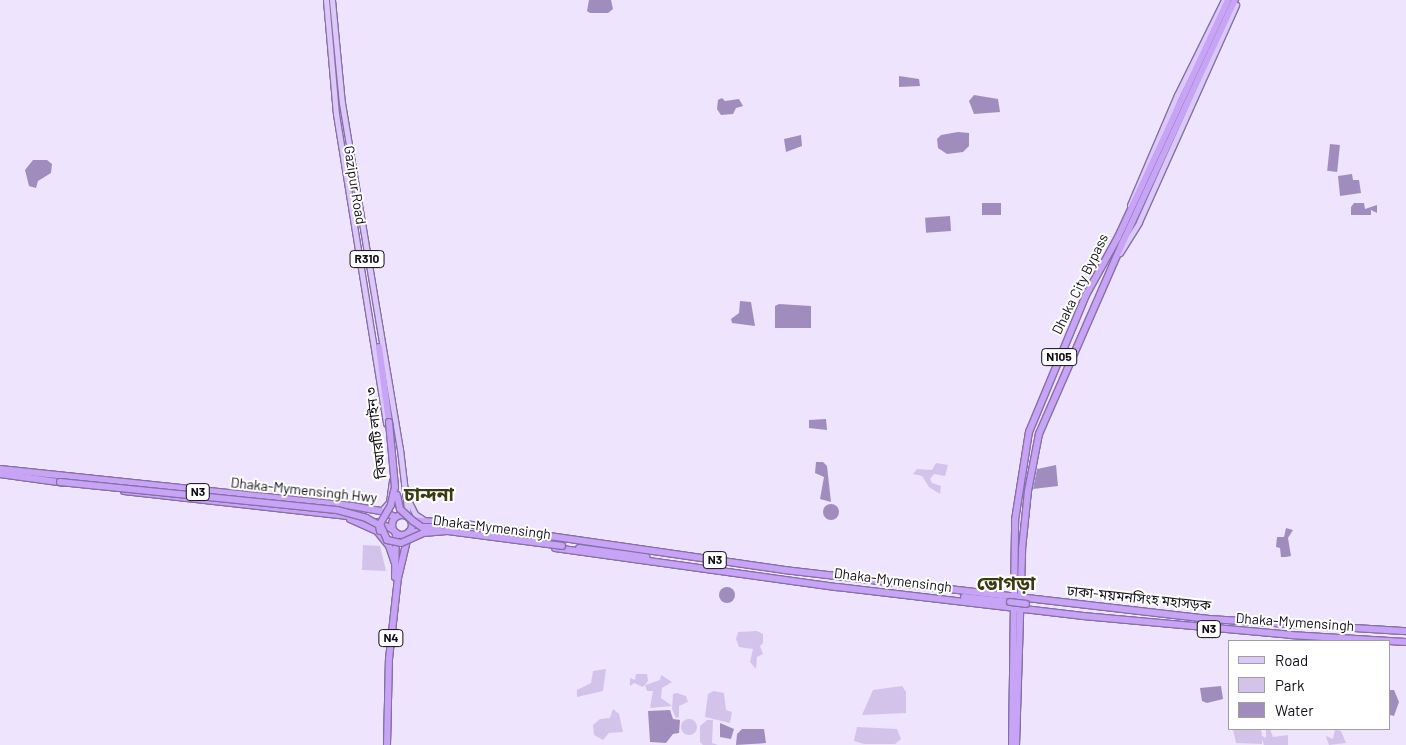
<!DOCTYPE html>
<meta charset="utf-8">
<style>
body{margin:0}
#map{position:relative;width:1406px;height:745px;overflow:hidden;background:#eee4fd;font-family:Barlow,"Noto Sans Bengali",sans-serif}
div>[style]{position:absolute}
.green>*{inset:0;background:#d3c3eb}
.round{border-radius:50%}
.water>*{inset:0;background:#a18dbd;transform-origin:0 0}
.roads{filter:drop-shadow(1px 0 #876fa7) drop-shadow(-1px 0 #876fa7) drop-shadow(0 1px #876fa7) drop-shadow(0 -1px #876fa7)}
.major>*{height:5px;margin:-2.5px;padding:0 2.5px;transform-origin:2.5px;border-radius:2.5px;background:#ddc8fa}
.highway>*{height:6px;margin:-3px;padding:0 3px;transform-origin:3px;border-radius:3px;background:#c7a4f6}
.highway>.ring{margin:-3px;padding:0;box-sizing:content-box;background:none;border:6px solid #c7a4f6;border-radius:50%}
.bridges{filter:drop-shadow(1px 0 #876fa7) drop-shadow(-1px 0 #876fa7) drop-shadow(0 1px #876fa7) drop-shadow(0 -1px #876fa7)}
.highway-bridge>*{height:6px;margin:-3px;padding:0 3px;transform-origin:3px;border-radius:3px;background:#c7a4f6}
span{translate:-50% -50%;white-space:nowrap;text-align:center;line-height:1.15;-webkit-text-stroke:4px #fff;paint-order:stroke}
.shield-label span{padding:1px 4px;background:#fff;border:1px solid;border-radius:4px;-webkit-text-stroke-width:0}
.shield-label{font-size:12px;color:#100d15;font-weight:700}
.street-label{font-size:14px;color:#100d15}
.district-label{font-size:19px;color:#393a11;font-weight:700}
.legend{position:absolute;left:1228px;top:640px;width:162px;height:90px;box-sizing:border-box;background:#fff;border:1px solid #9f9ea1;margin:0;padding:6px 9px;list-style:none;font-size:15px;color:#100d15}
.legend li{display:flex;align-items:center;gap:10px;height:25px}
.legend b{width:25px;border:1px solid #9f9ea1}
</style>
<div id="map">
<div class="green">
<i style="clip-path:polygon(936px 463px,948px 465px,945px 476px,934px 474px,930px 479px,932px 483px,941px 486px,940px 494px,929px 487px,922px 476px,913px 474px,917px 469px,932px 470px)"></i>
<i style="clip-path:polygon(363px 545px,380px 546px,386px 571px,362px 570px)"></i>
<i style="clip-path:polygon(757px 631px,763px 634px,763px 643px,760px 646px,763px 654px,757px 657px,756px 669px,750px 662px,753px 649px,739px 647px,736px 639px,738px 632px)"></i>
<i style="clip-path:polygon(606px 669px,603px 691px,577px 697px,577px 690px,591px 683px,593px 671px)"></i>
<i style="clip-path:polygon(636px 674px,647px 674px,648px 681px,643px 687px,634px 683px,630px 686px,630px 678px,635px 680px)"></i>
<i style="clip-path:polygon(661px 675px,672px 682px,662px 688px,661px 698px,672px 706px,650px 708px,653px 691px,647px 691px,645px 685px,660px 680px)"></i>
<i style="clip-path:polygon(902px 686px,906px 692px,906px 713px,862px 715px,873px 690px)"></i>
<i style="clip-path:polygon(714px 691px,724px 693px,726px 710px,732px 712px,730px 723px,705px 717px,708px 694px)"></i>
<i style="clip-path:polygon(677px 693px,686px 696px,688px 702px,679px 706px,679px 717px,676px 718px,672px 709px,673px 694px)"></i>
<i style="clip-path:polygon(613px 709px,619px 714px,623px 732px,609px 733px,603px 740px,594px 735px,593px 725px,600px 719px,610px 718px)"></i>
<i class="round" style="left:681px;top:719px;width:16px;height:16px"></i>
<i style="clip-path:polygon(707px 720px,713px 720px,712px 743px,718px 745px,703px 745px,700px 742px,700px 726px)"></i>
<i style="clip-path:polygon(857px 727px,897px 729px,901px 739px,895px 744px,864px 744px,854px 741px)"></i>
<i style="clip-path:polygon(1233px 729px,1261px 729px,1262px 736px,1266px 738px,1266px 729px,1270px 729px,1273px 737px,1288px 735px,1288px 745px,1264px 745px,1262px 739px,1262px 744px,1236px 743px)"></i>
<i style="clip-path:polygon(1335px 729px,1341px 731px,1346px 743px,1329px 745px,1326px 736px,1333px 739px)"></i>
</div>
<div class="water">
<i style="clip-path:polygon(589px 0,611px 0,613px 9px,608px 13px,590px 13px,587px 11px)"></i>
<i style="clip-path:polygon(899px 76px,919px 79px,920px 86px,899px 87px)"></i>
<i style="clip-path:polygon(974px 95px,998px 99px,1000px 112px,974px 114px,969px 101px)"></i>
<i style="clip-path:polygon(722px 98px,725px 101px,739px 99px,743px 106px,736px 108px,733px 114px,721px 115px,717px 109px,718px 100px)"></i>
<i style="clip-path:polygon(958px 132px,969px 133px,969px 146px,963px 152px,947px 154px,938px 148px,937px 139px,941px 135px)"></i>
<i style="clip-path:polygon(801px 135px,802px 146px,786px 152px,784px 139px)"></i>
<i style="left:1330px;top:144px;width:10px;height:27px;rotate:6deg"></i>
<i style="clip-path:polygon(33px 160px,47px 160px,52px 164px,51px 173px,38px 181px,36px 188px,29px 186px,25px 170px)"></i>
<i style="clip-path:polygon(1352px 174px,1353px 180px,1359px 180px,1361px 193px,1340px 196px,1338px 176px)"></i>
<i style="left:1001px;top:203px;width:12px;height:19px;rotate:90deg"></i>
<i style="clip-path:polygon(1354px 203px,1364px 203px,1365px 209px,1377px 205px,1377px 213px,1371px 210px,1371px 215px,1351px 215px,1351px 207px)"></i>
<i style="left:950px;top:216px;width:15px;height:25px;rotate:86deg"></i>
<i style="clip-path:polygon(740px 301px,751px 302px,755px 326px,732px 323px,731px 319px,739px 313px)"></i>
<i style="clip-path:polygon(779px 304px,811px 306px,811px 328px,775px 328px,775px 306px)"></i>
<i style="clip-path:polygon(826px 419px,827px 430px,809px 428px,809px 420px)"></i>
<i style="clip-path:polygon(816px 462px,823px 462px,827px 466px,831px 502px,820px 499px,824px 477px,815px 473px)"></i>
<i style="clip-path:polygon(1056px 465px,1058px 486px,1033px 489px,1037px 469px)"></i>
<i class="round" style="left:823px;top:504px;width:16px;height:16px"></i>
<i style="clip-path:polygon(1286px 528px,1293px 530px,1288px 538px,1291px 556px,1286px 557px,1281px 557px,1280px 548px,1276px 547px,1277px 537px,1284px 537px)"></i>
<i class="round" style="left:719px;top:587px;width:16px;height:16px"></i>
<i style="clip-path:polygon(1221px 686px,1223px 699px,1207px 703px,1202px 701px,1200px 688px)"></i>
<i style="clip-path:polygon(1390px 690px,1394px 690px,1399px 702px,1394px 716px,1390px 715px)"></i>
<i style="clip-path:polygon(670px 710px,673px 719px,680px 720px,679px 733px,673px 734px,666px 743px,650px 742px,648px 711px)"></i>
<i style="clip-path:polygon(720px 723px,734px 729px,731px 739px,720px 737px)"></i>
<i style="clip-path:polygon(742px 729px,764px 729px,766px 743px,736px 745px,737px 734px)"></i>
</div>
<div class="roads">
<div class="major">
<i style="left:326px;top:0;width:114px;rotate:85deg"></i>
<i style="left:336px;top:114px;width:314px;rotate:80.8deg"></i>
<i style="left:332px;top:0;width:103px;rotate:84.5deg"></i>
<i style="left:342px;top:103px;width:351px;rotate:80.5deg"></i>
<i style="left:400px;top:449px;width:68px;rotate:83.3deg"></i>
<i style="left:1130px;top:205px;width:120px;rotate:-66.9deg"></i>
<i style="left:1177px;top:95px;width:106px;rotate:-63.7deg"></i>
<i style="left:1120px;top:253px;width:36px;rotate:-58deg"></i>
<i style="left:1139px;top:222px;width:238px;rotate:-65.9deg"></i>
<i style="left:409px;top:502px;width:13px;rotate:63deg"></i>
<i style="left:415px;top:514px;width:11px;rotate:34deg"></i>
<i style="left:381px;top:511px;width:12px;rotate:-48deg"></i>
<i style="left:389px;top:502px;width:22px;rotate:-82deg"></i>
</div>
<div class="highway">
<i style="left:379px;top:347px;width:76px;rotate:82.4deg"></i>
<i style="left:0;top:469px;width:354px;rotate:6deg"></i>
<i style="left:352px;top:506px;width:29px;rotate:10deg"></i>
<i style="left:381px;top:511px;width:15px;rotate:23deg"></i>
<i style="left:0;top:474px;width:66px;rotate:7.9deg"></i>
<i style="left:124px;top:491px;width:232px;rotate:6.4deg"></i>
<i class="ring" style="left:392px;top:515px;width:14px;height:14px"></i>
<i style="left:350px;top:519px;width:30px;rotate:24deg"></i>
<i style="left:377px;top:531px;width:19px;rotate:51deg"></i>
<i style="left:389px;top:546px;width:18px;rotate:71deg"></i>
<i style="left:411px;top:520px;width:62px;rotate:4.6deg"></i>
<i style="left:473px;top:525px;width:315px;rotate:8.2deg"></i>
<i style="left:785px;top:570px;width:426px;rotate:6.6deg"></i>
<i style="left:1208px;top:619px;width:198px;rotate:3.5deg"></i>
<i style="left:377px;top:522px;width:17px;rotate:25deg"></i>
<i style="left:555px;top:548px;width:285px;rotate:7.9deg"></i>
<i style="left:837px;top:587px;width:248px;rotate:6.7deg"></i>
<i style="left:1083px;top:616px;width:208px;rotate:5.2deg"></i>
<i style="left:1290px;top:635px;width:116px;rotate:3.5deg"></i>
<i style="left:579px;top:548px;width:68px;rotate:7.7deg"></i>
<i style="left:395px;top:577px;width:44px;rotate:-88.7deg"></i>
<i style="left:964px;top:597px;width:46px;rotate:6.2deg"></i>
<i style="left:387px;top:745px;width:86px;rotate:-88.7deg"></i>
<i style="left:389px;top:659px;width:81px;rotate:-83.7deg"></i>
<i style="left:398px;top:578px;width:47px;rotate:-76.6deg"></i>
<i style="left:409px;top:532px;width:15px"></i>
<i style="left:1012px;top:745px;width:225px;rotate:-89.2deg"></i>
<i style="left:1015px;top:520px;width:89px;rotate:-81deg"></i>
<i style="left:1029px;top:432px;width:148px;rotate:-67.4deg"></i>
<i style="left:1086px;top:295px;width:66px;rotate:-61.1deg"></i>
<i style="left:1118px;top:237px;width:261px;rotate:-65.1deg"></i>
<i style="left:1016px;top:745px;width:196px;rotate:-88.2deg"></i>
<i style="left:1022px;top:549px;width:58px;rotate:-84.1deg"></i>
<i style="left:1028px;top:491px;width:58px;rotate:-79.1deg"></i>
<i style="left:1039px;top:434px;width:207px;rotate:-66.4deg"></i>
<i style="left:1122px;top:244px;width:269px;rotate:-65.2deg"></i>
</div>
</div>
<div class="bridges">
<div class="highway-bridge">
<i style="left:389px;top:422px;width:65px;rotate:84.7deg"></i>
<i style="left:395px;top:487px;width:18px;rotate:103deg"></i>
<i style="left:391px;top:505px;width:22px;rotate:120deg"></i>
<i style="left:380px;top:524px;width:17px;rotate:66deg"></i>
<i style="left:387px;top:540px;width:14px;rotate:12deg"></i>
<i style="left:401px;top:543px;width:24px;rotate:-24deg"></i>
<i style="left:423px;top:533px;width:24px;rotate:-5deg"></i>
<i style="left:447px;top:531px;width:116px;rotate:7.4deg"></i>
<i style="left:60px;top:482px;width:278px;rotate:5.8deg"></i>
<i style="left:337px;top:510px;width:30px;rotate:15deg"></i>
<i style="left:366px;top:518px;width:15px;rotate:28deg"></i>
<i style="left:379px;top:525px;width:6px;rotate:81deg"></i>
<i style="left:397px;top:495px;width:14px;rotate:78deg"></i>
<i style="left:400px;top:509px;width:18px;rotate:43deg"></i>
<i style="left:413px;top:521px;width:11px;rotate:34deg"></i>
<i style="left:422px;top:527px;width:17px"></i>
<i style="left:486px;top:531px;width:25px"></i>
<i style="left:1010px;top:602px;width:16px;rotate:7deg"></i>
</div>
</div>
<div class="shield-label">
<span style="left:367px;top:259px">R310</span>
<span style="left:1059px;top:357px">N105</span>
<span style="left:198px;top:492px">N3</span>
<span style="left:715px;top:560px">N3</span>
<span style="left:1209px;top:629px">N3</span>
<span style="left:391px;top:638px">N4</span>
</div>
<div class="street-label">
<span style="left:355px;top:185px;rotate:81deg">Gazipur Road</span>
<span style="left:1080px;top:284px;rotate:-64deg">Dhaka City Bypass</span>
<span style="left:376px;top:433px;rotate:-97deg">বিআরটি লাইন ৩</span>
<span style="left:304px;top:490px;rotate:6deg">Dhaka-Mymensingh Hwy</span>
<span style="left:492px;top:527px;rotate:7deg">Dhaka-Mymensingh</span>
<span style="left:893px;top:580px;rotate:7deg">Dhaka-Mymensingh</span>
<span style="left:1139px;top:598px;rotate:6deg">ঢাকা-ময়মনসিংহ মহাসড়ক</span>
<span style="left:1295px;top:622px;rotate:4deg">Dhaka-Mymensingh</span>
</div>
<div class="district-label">
<span style="left:429px;top:494px">চান্দনা</span>
<span style="left:1006px;top:583px">ভোগড়া</span>
</div>
<ul class="legend">
<li><b style="height:6px;background:#ddc8fa"></b>Road</li>
<li><b style="height:14px;background:#d3c3eb"></b>Park</li>
<li><b style="height:14px;background:#a18dbd"></b>Water</li>
</ul>
</div>
